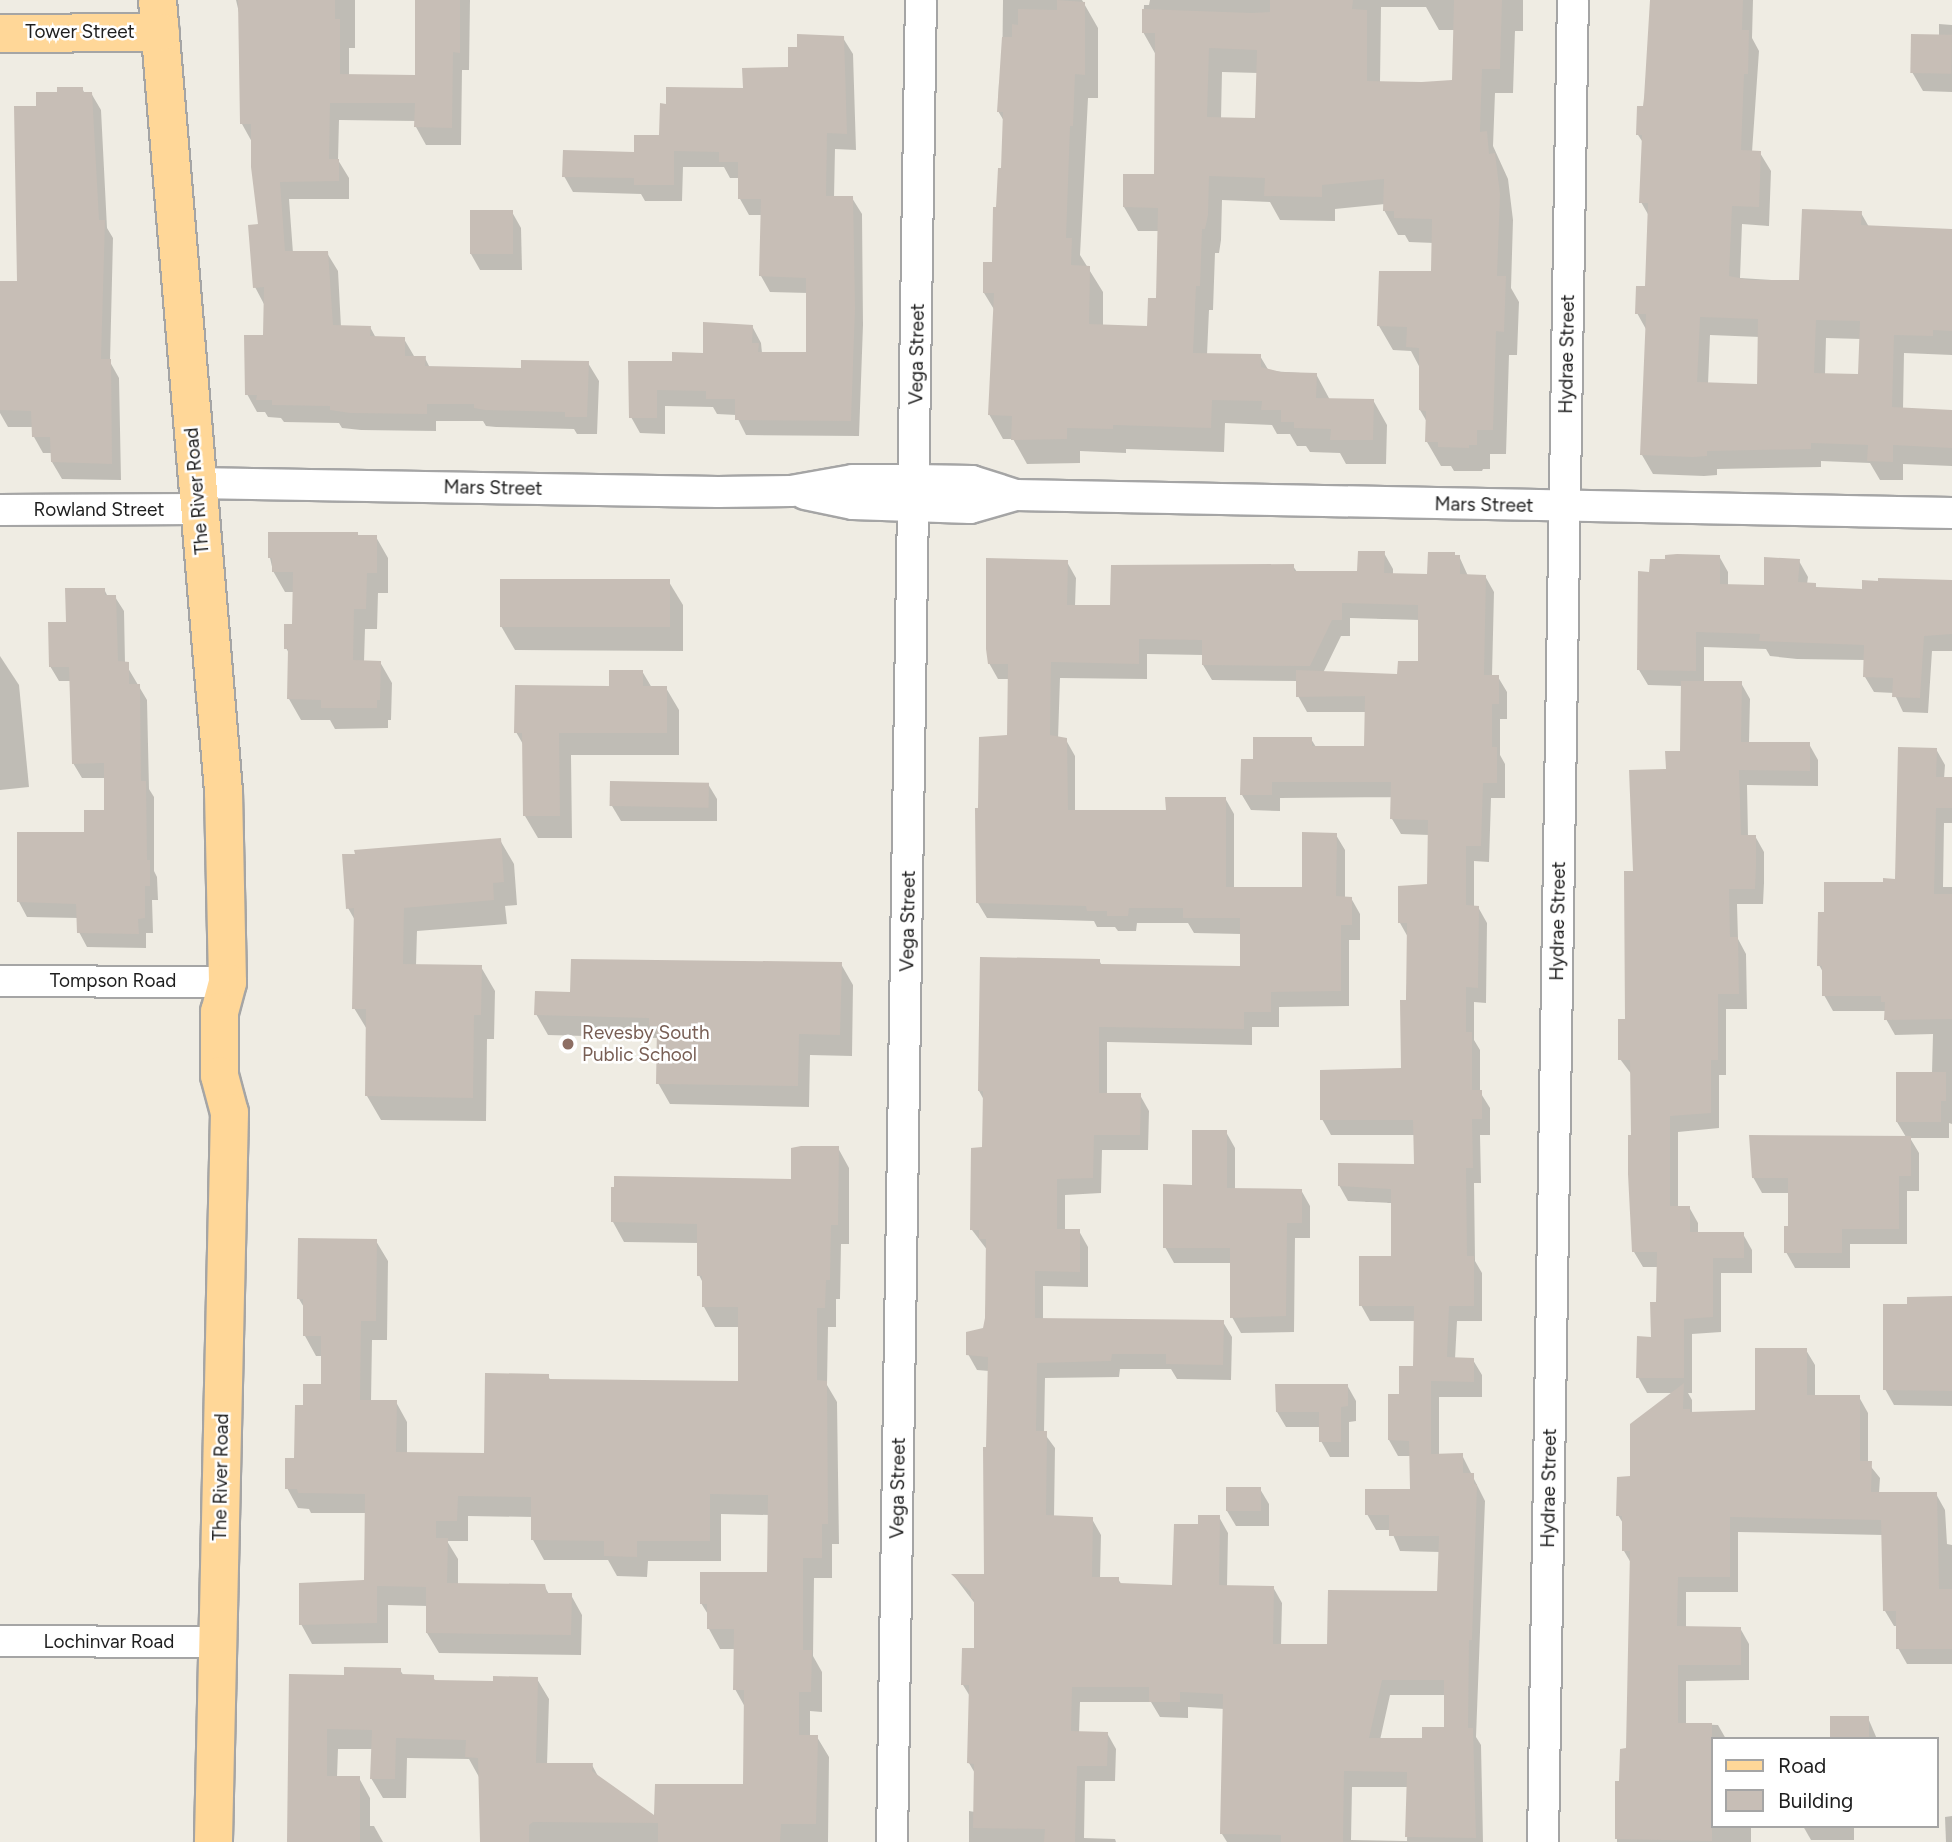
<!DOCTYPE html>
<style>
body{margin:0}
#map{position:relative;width:1952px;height:1842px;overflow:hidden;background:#efece3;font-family:Figtree,sans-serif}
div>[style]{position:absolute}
.shadow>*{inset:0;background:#0003}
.building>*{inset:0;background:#c7beb6;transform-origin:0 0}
.roads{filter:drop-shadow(2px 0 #a5a5a5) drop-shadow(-2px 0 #a5a5a5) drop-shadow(0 2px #a5a5a5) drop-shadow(0 -2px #a5a5a5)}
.minor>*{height:30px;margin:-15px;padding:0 15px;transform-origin:15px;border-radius:15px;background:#fff}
.major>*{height:37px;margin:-18.5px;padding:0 18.5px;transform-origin:18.5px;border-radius:18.5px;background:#ffd798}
.dots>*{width:19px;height:19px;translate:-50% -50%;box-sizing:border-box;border:4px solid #fff;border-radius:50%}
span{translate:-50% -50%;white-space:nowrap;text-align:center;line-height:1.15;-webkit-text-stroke:5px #fff;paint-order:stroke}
.street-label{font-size:19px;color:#1e1e1e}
.education-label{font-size:19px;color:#785e54}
.left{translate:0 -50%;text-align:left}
.legend{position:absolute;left:1711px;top:1737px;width:228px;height:91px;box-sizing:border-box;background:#fff;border:2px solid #a5a5a5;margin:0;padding:9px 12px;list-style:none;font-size:21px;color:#1e1e1e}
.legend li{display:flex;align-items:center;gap:14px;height:35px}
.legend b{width:35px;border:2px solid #a5a5a5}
</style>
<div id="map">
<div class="shadow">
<i style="clip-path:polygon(236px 0,355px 0,355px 48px,349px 48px,349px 75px,417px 76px,417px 0,470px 0,469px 70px,462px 70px,461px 145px,426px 145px,416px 127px,416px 121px,339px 120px,338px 160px,349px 178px,349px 199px,289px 199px,293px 253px,327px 253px,338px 271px,341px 327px,370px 327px,376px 338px,404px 339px,414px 356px,425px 358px,430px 368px,523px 369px,588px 363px,599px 381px,597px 434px,577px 434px,574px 429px,496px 427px,486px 426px,483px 421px,436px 421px,436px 431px,361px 430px,342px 428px,339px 423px,284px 422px,281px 418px,268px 417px,265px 412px,257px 412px,247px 394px,264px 337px,265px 306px,255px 287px,260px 226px,252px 142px,242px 124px,240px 17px)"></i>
<i style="clip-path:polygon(evenodd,1003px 0,1082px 0,1098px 28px,1098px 98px,1088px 98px,1080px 255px,1103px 292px,1103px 326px,1149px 328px,1157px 300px,1159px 231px,1138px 231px,1124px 207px,1155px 176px,1156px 55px,1143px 32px,1144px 5px,1149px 5px,1150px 0,1523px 0,1523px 31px,1515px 31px,1513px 93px,1495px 93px,1493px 146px,1508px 179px,1513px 220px,1511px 288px,1519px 302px,1517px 355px,1509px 355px,1506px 454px,1490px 454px,1490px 469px,1483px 469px,1482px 471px,1454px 471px,1451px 466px,1441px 466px,1427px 442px,1427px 422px,1420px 410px,1420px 368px,1411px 351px,1393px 350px,1379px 326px,1433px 273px,1434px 243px,1409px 242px,1405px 235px,1398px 235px,1384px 210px,1385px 204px,1335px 209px,1335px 221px,1280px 220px,1270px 202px,1222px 200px,1221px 240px,1219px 253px,1215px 253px,1213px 310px,1209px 310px,1207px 355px,1260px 356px,1269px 371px,1316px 374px,1330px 400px,1373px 400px,1387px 425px,1386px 464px,1346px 464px,1340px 453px,1310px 452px,1306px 446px,1297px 446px,1290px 434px,1277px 434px,1272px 425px,1225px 423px,1224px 452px,1126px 449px,1126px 453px,1080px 451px,1080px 463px,1027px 464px,1013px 439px,1003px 439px,989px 414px,995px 311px,984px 293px,994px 263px,1003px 170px,1004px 121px,998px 111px,999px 83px,1002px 83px,1003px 0,1381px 7px,1426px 7px,1439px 30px,1455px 30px,1453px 82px,1380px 83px,1381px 7px,1003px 0,1222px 72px,1258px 73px,1257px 120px,1221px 119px,1222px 72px)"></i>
<i style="clip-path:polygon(evenodd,1651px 0,1753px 0,1752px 38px,1759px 51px,1752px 152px,1760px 153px,1771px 171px,1769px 226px,1742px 224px,1740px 278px,1801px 282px,1861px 213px,1869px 227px,1952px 230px,1952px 355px,1904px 353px,1903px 409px,1952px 411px,1952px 466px,1903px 464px,1903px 480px,1880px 480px,1870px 463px,1821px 461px,1821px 467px,1717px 469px,1717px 475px,1704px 476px,1653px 474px,1642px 455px,1647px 331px,1637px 313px,1646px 288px,1649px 216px,1641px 202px,1644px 144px,1638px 135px,1644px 108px,1651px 0,1710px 335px,1760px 337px,1759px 386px,1708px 384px,1710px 335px,1651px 0,1826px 338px,1861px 339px,1860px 376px,1825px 375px,1826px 338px)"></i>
<i style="clip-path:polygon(1939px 24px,1952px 25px,1952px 92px,1923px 91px,1912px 72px,1939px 36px)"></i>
<i style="clip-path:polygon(798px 36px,838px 36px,843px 38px,853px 54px,856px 150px,835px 149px,834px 198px,852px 198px,862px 214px,863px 325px,859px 436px,746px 435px,736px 415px,717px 414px,713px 407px,665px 406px,665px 434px,640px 433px,631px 417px,674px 363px,705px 355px,752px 326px,761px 343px,762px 353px,808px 354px,808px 293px,770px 292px,761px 276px,762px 215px,749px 215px,740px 199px,740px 178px,730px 178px,724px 167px,683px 167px,682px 201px,645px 201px,641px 194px,573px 192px,564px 176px,636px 154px,745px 90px,790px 69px,798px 49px)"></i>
<i style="clip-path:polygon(82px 88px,85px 94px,91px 93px,101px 110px,107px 228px,113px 238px,110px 362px,119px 378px,121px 480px,62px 479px,52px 462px,52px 453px,43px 453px,34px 437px,33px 427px,8px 427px,0 413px,0 283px,19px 283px,38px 108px,59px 94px)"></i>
<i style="clip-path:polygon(512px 212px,521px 228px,522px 270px,480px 270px,471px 254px)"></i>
<i style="clip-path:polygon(270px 534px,376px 537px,388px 558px,388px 593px,378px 593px,377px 629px,365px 629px,364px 662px,380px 662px,392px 683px,391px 720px,388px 720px,388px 728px,335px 729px,330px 720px,301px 720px,289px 699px,290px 655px,286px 648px,294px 626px,294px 592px,285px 592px,273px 571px,270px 558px)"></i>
<i style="clip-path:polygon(evenodd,1384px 553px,1393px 569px,1393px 575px,1429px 576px,1459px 556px,1468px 576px,1485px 576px,1494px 592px,1492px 676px,1498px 677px,1507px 692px,1507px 719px,1500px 719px,1500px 755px,1505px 764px,1505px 798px,1491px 798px,1489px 862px,1474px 861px,1474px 907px,1478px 907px,1487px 923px,1486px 1003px,1474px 1002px,1474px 1040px,1480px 1050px,1480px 1092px,1490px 1108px,1490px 1135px,1480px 1135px,1481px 1183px,1474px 1183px,1475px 1261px,1482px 1273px,1482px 1321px,1457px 1321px,1455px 1359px,1473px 1360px,1482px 1375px,1482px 1397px,1439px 1397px,1439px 1455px,1462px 1455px,1485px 1501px,1476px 1737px,1481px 1745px,1483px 1842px,1227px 1842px,1222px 1834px,1225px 1709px,1188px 1707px,1188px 1718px,1160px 1717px,1151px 1702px,1080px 1702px,1079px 1733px,1107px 1733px,1116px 1749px,1115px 1781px,1085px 1781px,1084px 1838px,1115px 1839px,1116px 1842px,969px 1842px,969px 1811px,975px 1812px,976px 1775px,969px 1763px,971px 1698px,963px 1685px,976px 1650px,976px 1605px,954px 1576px,985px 1576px,989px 1371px,977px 1370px,968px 1354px,985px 1329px,988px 1251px,972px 1230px,983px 1149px,984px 1100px,979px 1091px,1099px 960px,1102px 966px,1241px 968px,1241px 934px,1194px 933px,1188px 923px,1137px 923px,1136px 931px,1118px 931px,1115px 927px,1097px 927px,1094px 921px,987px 918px,978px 903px,980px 810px,1008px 737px,1009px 679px,998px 679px,989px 663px,1067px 562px,1076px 578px,1075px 606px,1112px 607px,1293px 566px,1297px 572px,1359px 573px,1384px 553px,1350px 618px,1420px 620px,1420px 662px,1399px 676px,1323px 673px,1341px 636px,1350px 636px,1350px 618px,1384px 553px,1147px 654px,1203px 655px,1203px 665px,1212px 680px,1298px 681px,1298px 696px,1307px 712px,1366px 712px,1366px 748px,1316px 747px,1311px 739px,1255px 761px,1242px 795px,1251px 810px,1280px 811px,1280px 798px,1393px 797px,1392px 819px,1401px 834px,1429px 835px,1429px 885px,1400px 923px,1409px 939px,1403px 1070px,1322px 1119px,1331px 1135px,1415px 1135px,1415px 1165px,1339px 1185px,1348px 1201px,1393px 1203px,1393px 1257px,1361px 1305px,1370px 1321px,1416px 1321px,1415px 1368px,1401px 1395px,1389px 1440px,1398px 1456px,1411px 1456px,1411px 1491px,1367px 1514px,1376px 1530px,1391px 1530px,1400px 1551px,1440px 1552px,1439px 1593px,1329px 1646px,1281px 1646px,1282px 1603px,1273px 1587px,1227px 1587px,1228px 1533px,1219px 1517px,1199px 1526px,1174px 1587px,1122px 1585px,1118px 1579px,1100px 1579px,1101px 1535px,1092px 1519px,1054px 1517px,1055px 1448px,1044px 1433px,1045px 1378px,1119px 1377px,1120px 1369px,1171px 1369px,1177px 1379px,1231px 1380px,1232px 1337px,1223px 1322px,1043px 1320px,1043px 1286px,1088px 1287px,1088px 1247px,1079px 1231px,1065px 1231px,1065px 1195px,1101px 1193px,1102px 1150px,1148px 1150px,1149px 1111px,1140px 1095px,1107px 1095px,1107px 1042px,1252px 1045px,1252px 1027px,1279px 1027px,1279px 1007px,1349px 1006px,1349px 940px,1360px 940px,1360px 914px,1351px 898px,1345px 898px,1345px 850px,1336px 835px,1304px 889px,1234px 888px,1234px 814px,1225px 798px,1167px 812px,1075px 812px,1075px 756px,1066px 740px,1058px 739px,1060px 678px,1147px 679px,1147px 654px,1384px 553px,1390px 1695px,1445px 1695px,1446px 1729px,1423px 1740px,1380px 1740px,1390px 1695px,1384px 553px,1352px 1787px,1408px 1787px,1407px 1841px,1351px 1840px,1352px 1787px)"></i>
<i style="clip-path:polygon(1719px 556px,1728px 572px,1728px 586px,1766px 587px,1799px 561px,1808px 577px,1807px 584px,1817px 589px,1864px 591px,1952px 582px,1952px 651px,1932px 651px,1928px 713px,1903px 712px,1894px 693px,1874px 692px,1865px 677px,1865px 660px,1797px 659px,1770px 656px,1766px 649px,1704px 647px,1704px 683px,1741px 683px,1750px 699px,1749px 743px,1809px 744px,1818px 760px,1818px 786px,1747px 785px,1748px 836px,1755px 836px,1764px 852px,1764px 883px,1763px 904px,1737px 904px,1738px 939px,1746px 954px,1747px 1009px,1726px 1009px,1726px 1075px,1719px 1075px,1719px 1128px,1678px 1132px,1678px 1207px,1689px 1207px,1698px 1223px,1698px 1234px,1743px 1234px,1752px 1250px,1752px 1273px,1721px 1273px,1721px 1332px,1692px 1334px,1692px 1393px,1688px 1393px,1692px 1400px,1692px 1414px,1757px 1412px,1806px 1350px,1815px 1365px,1815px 1396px,1859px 1397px,1868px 1413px,1868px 1463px,1880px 1478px,1879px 1493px,1936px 1494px,1945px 1510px,1947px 1544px,1952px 1545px,1952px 1664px,1907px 1664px,1898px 1648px,1898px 1626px,1894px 1626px,1885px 1611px,1883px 1535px,1738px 1532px,1738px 1592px,1686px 1592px,1686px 1628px,1740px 1628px,1749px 1644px,1749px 1680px,1686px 1681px,1686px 1724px,1718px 1725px,1726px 1739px,1712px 1739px,1712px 1826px,1751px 1826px,1751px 1842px,1617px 1842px,1617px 1783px,1621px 1783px,1628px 1750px,1631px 1563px,1624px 1551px,1624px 1525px,1618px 1515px,1632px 1478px,1673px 1393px,1647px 1393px,1638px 1377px,1653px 1338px,1658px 1304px,1658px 1267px,1643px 1267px,1634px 1252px,1632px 1075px,1620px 1059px,1627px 1021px,1635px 872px,1668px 771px,1682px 753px,1682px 686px,1648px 685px,1639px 670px,1651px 573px)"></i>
<i style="clip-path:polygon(669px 582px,683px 605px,683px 651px,515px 650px,501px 626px)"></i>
<i style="clip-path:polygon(104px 589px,108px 597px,115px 597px,124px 611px,125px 663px,147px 700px,149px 789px,154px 797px,154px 871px,157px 877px,158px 900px,152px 900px,153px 933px,146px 933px,146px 948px,87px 947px,79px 932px,78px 918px,27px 917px,19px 902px,106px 811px,106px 778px,82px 778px,73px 763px,71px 681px,59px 681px,50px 666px,68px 624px)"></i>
<i style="clip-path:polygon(0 656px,19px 685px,29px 787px,0 790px)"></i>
<i style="clip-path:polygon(642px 671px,652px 688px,666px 688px,679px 710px,679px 755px,571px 755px,572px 838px,538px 838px,525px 816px,524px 746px,516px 732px)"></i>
<i style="clip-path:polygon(1936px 749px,1945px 765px,1944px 779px,1952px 779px,1952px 823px,1944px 823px,1943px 887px,1952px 887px,1952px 1124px,1949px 1123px,1949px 1138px,1910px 1138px,1919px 1153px,1919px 1191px,1907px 1191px,1907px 1244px,1850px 1244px,1850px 1268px,1795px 1268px,1786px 1252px,1790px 1228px,1790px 1193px,1762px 1193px,1753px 1177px,1906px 1137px,1897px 1122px,1898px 1073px,1932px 1073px,1933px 1034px,1895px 1035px,1886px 1019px,1886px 1011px,1833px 1011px,1824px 995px,1824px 974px,1819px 965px,1885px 883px,1897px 880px)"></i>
<i style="clip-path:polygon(708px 784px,717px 799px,717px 821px,621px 821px,612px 806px)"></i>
<i style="clip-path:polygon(500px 840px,514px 864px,517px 905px,505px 906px,507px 924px,417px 931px,416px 966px,481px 967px,495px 991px,494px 1039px,487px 1039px,486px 1121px,381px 1120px,367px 1096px,368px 1031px,354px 1008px,356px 922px,348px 908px)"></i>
<i style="clip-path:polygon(841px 964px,853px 985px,852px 1056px,810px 1055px,809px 1107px,670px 1104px,658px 1083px,659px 1038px,548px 1035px,536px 1014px)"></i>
<i style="clip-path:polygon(1226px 1132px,1235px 1148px,1235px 1190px,1301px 1190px,1310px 1206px,1310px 1238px,1295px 1238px,1294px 1332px,1241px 1333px,1232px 1317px,1232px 1263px,1174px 1263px,1165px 1247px,1194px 1186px)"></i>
<i style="clip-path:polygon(838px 1148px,849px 1168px,849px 1244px,841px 1244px,840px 1299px,836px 1299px,836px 1327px,828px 1327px,827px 1385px,837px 1402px,839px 1544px,832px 1544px,832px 1578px,814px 1578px,813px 1656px,822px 1672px,822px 1712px,810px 1711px,810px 1736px,817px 1737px,829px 1757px,828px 1842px,482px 1842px,479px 1777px,469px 1759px,407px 1758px,406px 1798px,383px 1798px,371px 1778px,373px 1749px,338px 1749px,337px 1777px,359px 1778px,370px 1798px,370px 1826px,374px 1826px,383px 1842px,289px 1842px,291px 1676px,346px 1677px,400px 1670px,404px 1676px,433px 1677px,436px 1682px,495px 1683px,537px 1679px,549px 1699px,547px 1765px,592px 1765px,599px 1778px,656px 1818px,744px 1786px,745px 1707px,735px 1689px,736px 1649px,720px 1649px,709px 1629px,709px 1616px,701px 1603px,769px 1574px,769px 1515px,721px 1514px,721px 1561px,648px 1561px,647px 1577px,617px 1576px,608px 1560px,544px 1560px,533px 1540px,533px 1517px,468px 1516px,468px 1541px,447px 1541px,458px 1559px,458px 1585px,544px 1586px,549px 1594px,571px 1595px,582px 1615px,581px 1655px,439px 1653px,427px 1633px,428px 1606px,388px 1605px,388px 1643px,312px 1644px,301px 1624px,366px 1582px,367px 1513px,311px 1513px,309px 1509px,298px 1508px,287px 1488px,296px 1460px,304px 1406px,322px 1386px,322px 1356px,316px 1356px,305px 1336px,305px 1309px,299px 1299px,376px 1241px,388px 1261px,387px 1340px,372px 1340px,371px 1402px,396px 1402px,407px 1422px,407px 1454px,485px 1455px,548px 1376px,551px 1381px,740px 1383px,740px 1327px,715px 1327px,704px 1307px,704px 1285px,699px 1275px,699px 1243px,624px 1242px,613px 1222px,616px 1178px,793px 1181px)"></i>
<i style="clip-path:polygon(1952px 1368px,1952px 1406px,1894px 1405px,1885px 1389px)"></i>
<i style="clip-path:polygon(1347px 1385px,1356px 1401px,1356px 1421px,1349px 1422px,1349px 1457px,1330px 1457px,1321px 1441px,1321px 1427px,1286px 1427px,1277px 1412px)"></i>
<i style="clip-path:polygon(1260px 1489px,1269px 1504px,1269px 1526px,1236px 1526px,1227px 1511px)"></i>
<i style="clip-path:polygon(1868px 1718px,1877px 1739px,1831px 1739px)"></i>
<i style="clip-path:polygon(1952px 1816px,1952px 1842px,1946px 1842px,1945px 1817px)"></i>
<i style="clip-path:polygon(1803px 1826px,1854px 1826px,1854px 1840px,1811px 1840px)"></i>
</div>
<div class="building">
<i style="clip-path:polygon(238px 0,335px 0,335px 19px,340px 19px,340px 74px,415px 75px,415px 0,460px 0,460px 53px,453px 52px,452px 128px,414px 127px,415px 103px,330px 103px,329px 159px,339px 159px,339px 181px,280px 182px,285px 251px,328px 251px,333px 325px,371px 326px,370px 336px,405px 337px,405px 356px,426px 356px,425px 366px,521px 368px,521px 360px,589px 361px,587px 417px,565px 417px,565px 412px,485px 410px,474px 408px,474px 404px,427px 404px,427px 414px,350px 413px,330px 410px,330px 406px,272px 405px,272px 400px,256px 400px,257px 395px,245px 395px,244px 335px,263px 335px,264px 287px,253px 288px,248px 225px,258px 224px,251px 167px,251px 124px,240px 124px)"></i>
<i style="clip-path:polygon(evenodd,1057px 0,1085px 2px,1085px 75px,1075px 74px,1073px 126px,1070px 126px,1066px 238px,1072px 238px,1071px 265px,1090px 266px,1089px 324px,1147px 326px,1148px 298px,1156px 298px,1158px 208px,1123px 207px,1123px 174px,1154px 174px,1155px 33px,1142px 33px,1142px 9px,1252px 13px,1270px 12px,1270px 0,1353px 0,1352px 9px,1367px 10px,1367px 81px,1422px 82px,1452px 80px,1454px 0,1502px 0,1500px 69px,1482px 69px,1480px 132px,1487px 131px,1489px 154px,1495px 153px,1500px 194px,1497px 276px,1506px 276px,1504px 332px,1496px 331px,1493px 430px,1477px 430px,1477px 445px,1469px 445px,1469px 448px,1438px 447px,1438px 442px,1425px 442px,1426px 411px,1419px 410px,1419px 348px,1406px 347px,1407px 327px,1377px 326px,1379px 271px,1431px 271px,1432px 219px,1394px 218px,1394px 211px,1383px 211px,1384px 179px,1322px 185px,1322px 197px,1264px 196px,1265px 178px,1209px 176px,1208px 215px,1205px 229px,1202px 229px,1200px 286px,1196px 286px,1193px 353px,1261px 354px,1261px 367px,1281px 372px,1317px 373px,1316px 398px,1374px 399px,1373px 440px,1330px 440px,1331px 429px,1294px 428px,1294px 422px,1281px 422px,1281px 410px,1261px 410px,1262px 401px,1212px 400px,1211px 428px,1113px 425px,1113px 429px,1067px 428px,1067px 439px,1011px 440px,1012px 416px,988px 415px,994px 293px,983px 293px,983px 262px,992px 262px,993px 207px,996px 207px,998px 168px,1001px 168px,1003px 112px,997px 112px,1002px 37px,1012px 37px,1012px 24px,1018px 25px,1018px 9px,1057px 10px,1057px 0,1209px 48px,1257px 50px,1255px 118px,1207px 117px,1209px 48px)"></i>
<i style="clip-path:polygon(evenodd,1650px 0,1743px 0,1742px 30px,1749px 30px,1748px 74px,1744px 74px,1741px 150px,1761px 151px,1759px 207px,1732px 206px,1729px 276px,1750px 280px,1799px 280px,1802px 209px,1862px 211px,1861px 225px,1952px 229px,1952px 331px,1933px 330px,1933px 336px,1894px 335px,1892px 407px,1952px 410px,1952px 448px,1893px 445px,1893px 462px,1867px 461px,1868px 445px,1811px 443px,1811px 449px,1707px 451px,1707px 456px,1693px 457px,1640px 455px,1646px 314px,1635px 314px,1636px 286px,1645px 286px,1648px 203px,1639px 203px,1642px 135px,1636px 135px,1637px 106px,1643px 106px,1644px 98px,1650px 0,1700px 317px,1758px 319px,1757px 384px,1697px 382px,1700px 317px,1650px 0,1816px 320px,1860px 321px,1858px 374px,1814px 373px,1816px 320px)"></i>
<i style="clip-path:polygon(797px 34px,844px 36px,847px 134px,827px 133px,826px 196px,853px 196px,855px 308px,851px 421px,735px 420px,735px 399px,706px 399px,706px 391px,657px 390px,657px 418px,629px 418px,628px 361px,672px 361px,672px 352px,703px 353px,703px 322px,753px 325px,752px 343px,759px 343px,758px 352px,806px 352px,806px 278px,759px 276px,761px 199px,738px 199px,738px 162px,719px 162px,719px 152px,674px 151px,674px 185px,634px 185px,634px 178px,562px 177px,563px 150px,634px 152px,634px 135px,659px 135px,660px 103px,666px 104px,666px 87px,743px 88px,742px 68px,788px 67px,788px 47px,797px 47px)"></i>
<i style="left:1911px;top:34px;width:41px;height:39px;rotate:1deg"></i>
<i style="clip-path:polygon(57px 87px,83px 87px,83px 92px,92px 92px,99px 220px,105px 220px,101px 359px,111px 359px,112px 464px,51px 462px,50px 437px,32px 437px,31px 411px,0 410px,0 281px,17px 281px,14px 106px,36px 106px,36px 92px,57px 92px)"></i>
<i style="left:470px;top:210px;width:43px;height:44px"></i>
<i style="clip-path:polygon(268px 532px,358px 532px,358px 535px,377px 535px,377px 573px,367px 573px,366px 609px,354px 609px,353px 660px,381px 661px,380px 700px,377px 700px,377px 708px,321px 708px,321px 700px,287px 699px,288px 649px,284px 649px,284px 624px,292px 624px,293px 572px,272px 572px,272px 558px,268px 558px)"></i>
<i style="clip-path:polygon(evenodd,1358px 551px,1385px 551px,1384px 573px,1427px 574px,1428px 552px,1455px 552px,1455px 555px,1460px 555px,1460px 574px,1486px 575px,1484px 675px,1499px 675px,1499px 704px,1492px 704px,1492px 747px,1497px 747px,1497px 783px,1483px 783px,1481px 846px,1466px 846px,1466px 905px,1479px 906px,1478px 988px,1466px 987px,1466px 1032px,1472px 1032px,1472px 1090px,1482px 1090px,1482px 1119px,1472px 1119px,1473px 1168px,1466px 1168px,1467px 1256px,1474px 1256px,1474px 1306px,1449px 1306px,1447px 1357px,1474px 1358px,1474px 1382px,1431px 1381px,1431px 1454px,1463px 1453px,1463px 1473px,1474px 1473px,1474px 1484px,1477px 1484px,1472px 1640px,1469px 1640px,1468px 1728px,1473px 1728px,1476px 1838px,1405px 1837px,1407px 1772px,1344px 1771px,1343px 1842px,1281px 1842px,1281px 1835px,1220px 1834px,1223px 1694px,1180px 1692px,1180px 1702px,1149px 1702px,1149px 1687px,1072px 1687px,1071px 1731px,1108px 1732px,1107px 1766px,1077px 1766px,1075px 1842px,1044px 1842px,1045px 1829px,973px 1828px,974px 1764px,967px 1763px,969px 1685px,961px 1685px,962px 1648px,974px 1648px,974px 1599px,971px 1599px,971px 1592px,951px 1574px,984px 1574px,983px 1447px,986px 1447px,988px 1357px,966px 1355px,966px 1332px,983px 1328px,985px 1318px,986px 1239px,979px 1239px,979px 1230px,970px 1230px,971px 1148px,982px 1147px,983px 1091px,978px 1091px,980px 957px,1100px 959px,1100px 964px,1240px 966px,1240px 918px,1183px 918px,1183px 908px,1129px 908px,1128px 916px,1107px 916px,1107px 911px,1087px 911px,1086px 906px,976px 903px,975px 808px,978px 808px,979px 737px,1007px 735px,1008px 664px,988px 664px,986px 649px,986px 558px,1068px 560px,1067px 605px,1110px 605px,1111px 565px,1294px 564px,1294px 571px,1357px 571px,1358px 551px,1342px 603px,1418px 605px,1418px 661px,1398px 661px,1397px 674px,1296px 670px,1296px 697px,1365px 696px,1364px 746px,1312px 746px,1312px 737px,1253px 737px,1253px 759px,1241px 759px,1240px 795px,1272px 795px,1272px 782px,1391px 782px,1390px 819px,1428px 820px,1427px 884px,1398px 886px,1398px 923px,1407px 923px,1406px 1000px,1400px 1000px,1401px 1068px,1320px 1070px,1320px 1120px,1413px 1120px,1414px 1164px,1338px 1163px,1338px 1186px,1391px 1189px,1391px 1256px,1359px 1256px,1359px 1306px,1414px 1306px,1413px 1366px,1399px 1366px,1399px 1394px,1388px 1394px,1388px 1440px,1409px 1441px,1410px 1489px,1365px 1489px,1365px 1515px,1389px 1515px,1389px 1536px,1439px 1536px,1437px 1591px,1328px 1590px,1327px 1644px,1273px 1644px,1274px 1586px,1219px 1585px,1220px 1515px,1198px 1515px,1198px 1524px,1174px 1524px,1172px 1585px,1119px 1583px,1119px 1577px,1092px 1577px,1093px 1517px,1046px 1515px,1047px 1431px,1036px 1431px,1037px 1363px,1111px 1361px,1112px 1354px,1166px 1354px,1166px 1364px,1223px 1365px,1224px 1320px,1035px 1318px,1035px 1271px,1080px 1272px,1080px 1229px,1057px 1229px,1057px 1179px,1093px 1178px,1094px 1135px,1140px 1135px,1141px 1093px,1099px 1093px,1099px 1027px,1244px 1029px,1244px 1012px,1271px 1012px,1271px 992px,1341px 991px,1341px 925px,1352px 925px,1352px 897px,1336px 896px,1337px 833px,1302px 832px,1302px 887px,1226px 887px,1226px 797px,1165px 797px,1166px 810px,1068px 810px,1067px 738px,1050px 735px,1051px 662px,1139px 664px,1139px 639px,1202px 640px,1202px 665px,1310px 666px,1332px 620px,1342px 620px,1342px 603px,1358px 551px,1382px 1680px,1444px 1680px,1444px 1727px,1422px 1727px,1422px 1738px,1369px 1738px,1382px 1680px)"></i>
<i style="clip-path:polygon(1677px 554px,1720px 555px,1720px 584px,1764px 585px,1764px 557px,1800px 559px,1798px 582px,1816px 583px,1816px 587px,1862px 589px,1862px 580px,1878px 581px,1878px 578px,1952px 580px,1952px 634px,1924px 636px,1920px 698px,1892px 697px,1893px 678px,1863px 677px,1864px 645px,1759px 641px,1760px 634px,1696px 632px,1696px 671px,1637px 670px,1638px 571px,1649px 572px,1650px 559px,1665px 559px,1665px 555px)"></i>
<i style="left:500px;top:579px;width:170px;height:48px"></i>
<i style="clip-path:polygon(65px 588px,105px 588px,105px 595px,116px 595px,118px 661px,129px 662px,129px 684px,140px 684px,141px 781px,146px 781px,147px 860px,150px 860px,150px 886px,145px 886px,145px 918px,138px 919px,139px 934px,77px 933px,76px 904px,17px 902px,17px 832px,84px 832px,84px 810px,104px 810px,104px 763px,72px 764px,69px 667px,49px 667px,48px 622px,66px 622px)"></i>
<i style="clip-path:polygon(609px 670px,643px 670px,643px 686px,667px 686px,667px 733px,559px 733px,560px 816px,523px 816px,522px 733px,514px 733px,515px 685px,609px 686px)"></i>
<i style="clip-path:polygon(1681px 681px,1742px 681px,1741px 742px,1810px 742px,1810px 771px,1739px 770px,1741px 835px,1756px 835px,1756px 866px,1755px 889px,1729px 889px,1730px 937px,1738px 937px,1739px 994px,1718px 994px,1718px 1060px,1711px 1060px,1711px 1113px,1670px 1116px,1670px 1206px,1690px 1206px,1690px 1232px,1744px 1232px,1744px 1258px,1713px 1258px,1713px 1317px,1684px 1319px,1684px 1378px,1636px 1378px,1637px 1336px,1651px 1337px,1650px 1302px,1656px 1302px,1657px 1252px,1632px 1252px,1628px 1174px,1628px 1135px,1631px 1135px,1630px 1060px,1618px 1060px,1618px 1019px,1625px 1019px,1624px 871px,1633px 871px,1629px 770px,1666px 769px,1665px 751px,1680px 751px)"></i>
<i style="clip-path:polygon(1898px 747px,1937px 748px,1936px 777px,1952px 777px,1952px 808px,1936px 808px,1934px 894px,1952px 894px,1952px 1019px,1884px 1020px,1885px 1002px,1881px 1002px,1881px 996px,1822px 996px,1822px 966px,1817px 966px,1818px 912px,1824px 912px,1824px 882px,1883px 882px,1883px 878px,1895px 879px)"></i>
<i style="left:610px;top:781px;width:99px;height:25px;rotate:1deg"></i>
<i style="clip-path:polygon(501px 838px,504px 882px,493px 883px,494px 900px,404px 908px,403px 964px,482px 965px,481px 1015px,474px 1015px,473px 1098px,365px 1096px,366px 1009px,352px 1009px,354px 908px,346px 909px,342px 854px,355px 854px,354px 850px)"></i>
<i style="clip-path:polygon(571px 959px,842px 962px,840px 1035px,799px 1034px,798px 1086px,656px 1084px,657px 1026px,649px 1026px,649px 1018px,534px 1015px,535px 991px,570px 992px)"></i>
<i style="clip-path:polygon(1896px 1072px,1946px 1072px,1946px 1101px,1941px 1101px,1941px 1122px,1896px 1122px)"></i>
<i style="clip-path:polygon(1192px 1130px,1227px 1130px,1227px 1188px,1302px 1189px,1302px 1223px,1287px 1223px,1286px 1316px,1230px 1318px,1230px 1248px,1163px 1248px,1163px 1184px,1192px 1185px)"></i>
<i style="clip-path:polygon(1749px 1135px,1911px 1136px,1911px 1176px,1899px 1176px,1899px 1229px,1842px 1229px,1842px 1253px,1784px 1253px,1784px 1226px,1788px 1226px,1788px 1178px,1752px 1178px)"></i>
<i style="clip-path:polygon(801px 1146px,839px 1146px,838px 1225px,831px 1225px,830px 1280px,826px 1280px,825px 1308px,817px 1308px,817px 1380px,827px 1381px,828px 1524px,822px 1524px,822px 1558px,803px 1558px,803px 1650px,812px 1650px,811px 1692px,799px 1692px,799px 1735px,818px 1735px,816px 1824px,781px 1824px,780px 1842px,658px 1842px,658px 1823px,533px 1822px,529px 1825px,529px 1842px,480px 1842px,478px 1758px,465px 1757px,466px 1740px,396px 1738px,395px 1779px,370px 1779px,372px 1730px,327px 1729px,327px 1776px,360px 1776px,360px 1842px,287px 1842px,289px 1674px,344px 1675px,344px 1667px,401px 1668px,401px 1674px,434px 1675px,434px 1680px,493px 1681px,493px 1676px,538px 1677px,536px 1763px,593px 1763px,592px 1771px,654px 1815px,655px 1784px,743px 1784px,744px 1690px,733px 1690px,734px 1629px,707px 1629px,707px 1604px,700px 1604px,700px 1572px,767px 1572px,768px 1495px,710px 1494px,710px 1541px,637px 1541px,637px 1557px,604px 1556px,604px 1541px,531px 1540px,531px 1497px,458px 1496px,457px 1521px,436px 1521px,436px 1538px,448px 1538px,447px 1583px,545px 1584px,547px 1593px,572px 1593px,571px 1635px,426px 1633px,426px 1587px,377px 1586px,377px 1623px,299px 1625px,299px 1583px,364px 1580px,365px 1494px,298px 1493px,297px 1489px,285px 1489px,285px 1458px,294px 1458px,295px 1405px,303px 1405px,303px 1384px,321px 1384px,321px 1336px,303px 1336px,303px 1299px,297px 1299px,298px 1238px,377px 1239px,376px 1321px,361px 1321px,360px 1400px,397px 1400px,396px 1452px,484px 1453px,485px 1373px,549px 1374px,549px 1379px,738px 1381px,738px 1307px,702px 1307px,702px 1276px,697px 1276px,697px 1224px,611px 1222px,611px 1187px,614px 1187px,614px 1176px,791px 1179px,791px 1148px)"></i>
<i style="clip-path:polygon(1952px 1296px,1952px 1391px,1883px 1390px,1883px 1304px,1907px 1304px,1907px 1297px)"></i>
<i style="clip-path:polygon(1755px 1348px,1807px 1348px,1807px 1395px,1860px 1395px,1860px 1461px,1872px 1461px,1871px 1492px,1937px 1492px,1939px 1589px,1952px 1589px,1952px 1649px,1896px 1649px,1896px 1611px,1883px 1611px,1881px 1520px,1730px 1517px,1730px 1577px,1678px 1577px,1677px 1626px,1741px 1627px,1741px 1665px,1678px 1665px,1678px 1723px,1712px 1723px,1712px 1841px,1615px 1839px,1615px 1781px,1619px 1781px,1620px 1749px,1626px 1748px,1630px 1551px,1622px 1551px,1622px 1516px,1616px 1516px,1617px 1477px,1630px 1476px,1630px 1424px,1684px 1383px,1683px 1409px,1690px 1409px,1690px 1412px,1755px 1410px)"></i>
<i style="clip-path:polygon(1275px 1384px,1348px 1384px,1348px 1406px,1341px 1407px,1341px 1442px,1319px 1442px,1319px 1412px,1276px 1412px)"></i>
<i style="left:1226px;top:1487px;width:35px;height:24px"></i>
<i style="left:1830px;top:1716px;width:39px;height:23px"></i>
</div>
<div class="roads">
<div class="minor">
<i style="left:195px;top:483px;width:523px;rotate:0.99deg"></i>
<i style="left:718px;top:492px;width:73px;rotate:-0.8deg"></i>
<i style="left:791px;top:491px;width:63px;rotate:-10.1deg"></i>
<i style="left:853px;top:480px;width:61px"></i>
<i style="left:914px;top:480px;width:58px;rotate:1deg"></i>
<i style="left:972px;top:481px;width:46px;rotate:17.7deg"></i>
<i style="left:1016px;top:495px;width:936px;rotate:1.1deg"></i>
<i style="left:805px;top:494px;width:49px;rotate:11.8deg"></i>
<i style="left:853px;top:504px;width:117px;rotate:2deg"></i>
<i style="left:970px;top:508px;width:48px;rotate:-15.8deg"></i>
<i style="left:0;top:510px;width:197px;rotate:-0.3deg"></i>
<i style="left:0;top:981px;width:227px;rotate:0.3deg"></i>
<i style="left:0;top:1641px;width:218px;rotate:0.3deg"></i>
<i style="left:892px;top:1842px;width:1842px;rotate:-89.1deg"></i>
<i style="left:1543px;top:1842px;width:1842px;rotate:-89.07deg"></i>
</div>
<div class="major">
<i style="left:157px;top:0;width:794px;rotate:85.23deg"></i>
<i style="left:223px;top:791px;width:191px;rotate:88.8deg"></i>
<i style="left:227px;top:982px;width:30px;rotate:105deg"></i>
<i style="left:219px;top:1011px;width:64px;rotate:90deg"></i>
<i style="left:219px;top:1075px;width:38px;rotate:75deg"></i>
<i style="left:229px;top:1112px;width:730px;rotate:91.26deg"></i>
<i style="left:0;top:33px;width:160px;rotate:-0.4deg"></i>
</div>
</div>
<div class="dots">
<i style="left:568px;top:1044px;background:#8d6e63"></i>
</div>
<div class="street-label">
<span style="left:80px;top:32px">Tower Street</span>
<span style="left:917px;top:354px;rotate:-89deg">Vega Street</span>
<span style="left:1567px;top:354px;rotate:-89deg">Hydrae Street</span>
<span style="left:493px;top:488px;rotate:1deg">Mars Street</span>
<span style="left:197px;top:491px;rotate:-95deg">The River Road</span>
<span style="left:1484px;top:505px;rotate:1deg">Mars Street</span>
<span style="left:99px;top:510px">Rowland Street</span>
<span style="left:908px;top:921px;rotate:-89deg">Vega Street</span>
<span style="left:1558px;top:921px;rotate:-89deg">Hydrae Street</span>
<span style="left:113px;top:981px">Tompson Road</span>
<span style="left:221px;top:1477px;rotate:-89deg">The River Road</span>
<span style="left:898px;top:1488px;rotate:-89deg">Vega Street</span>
<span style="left:1549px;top:1488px;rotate:-89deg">Hydrae Street</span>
<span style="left:109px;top:1642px">Lochinvar Road</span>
</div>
<div class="education-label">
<span class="left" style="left:582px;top:1044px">Revesby South<br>Public School</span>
</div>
<ul class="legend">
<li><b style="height:9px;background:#ffd798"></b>Road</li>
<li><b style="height:19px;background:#c7beb6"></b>Building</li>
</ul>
</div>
